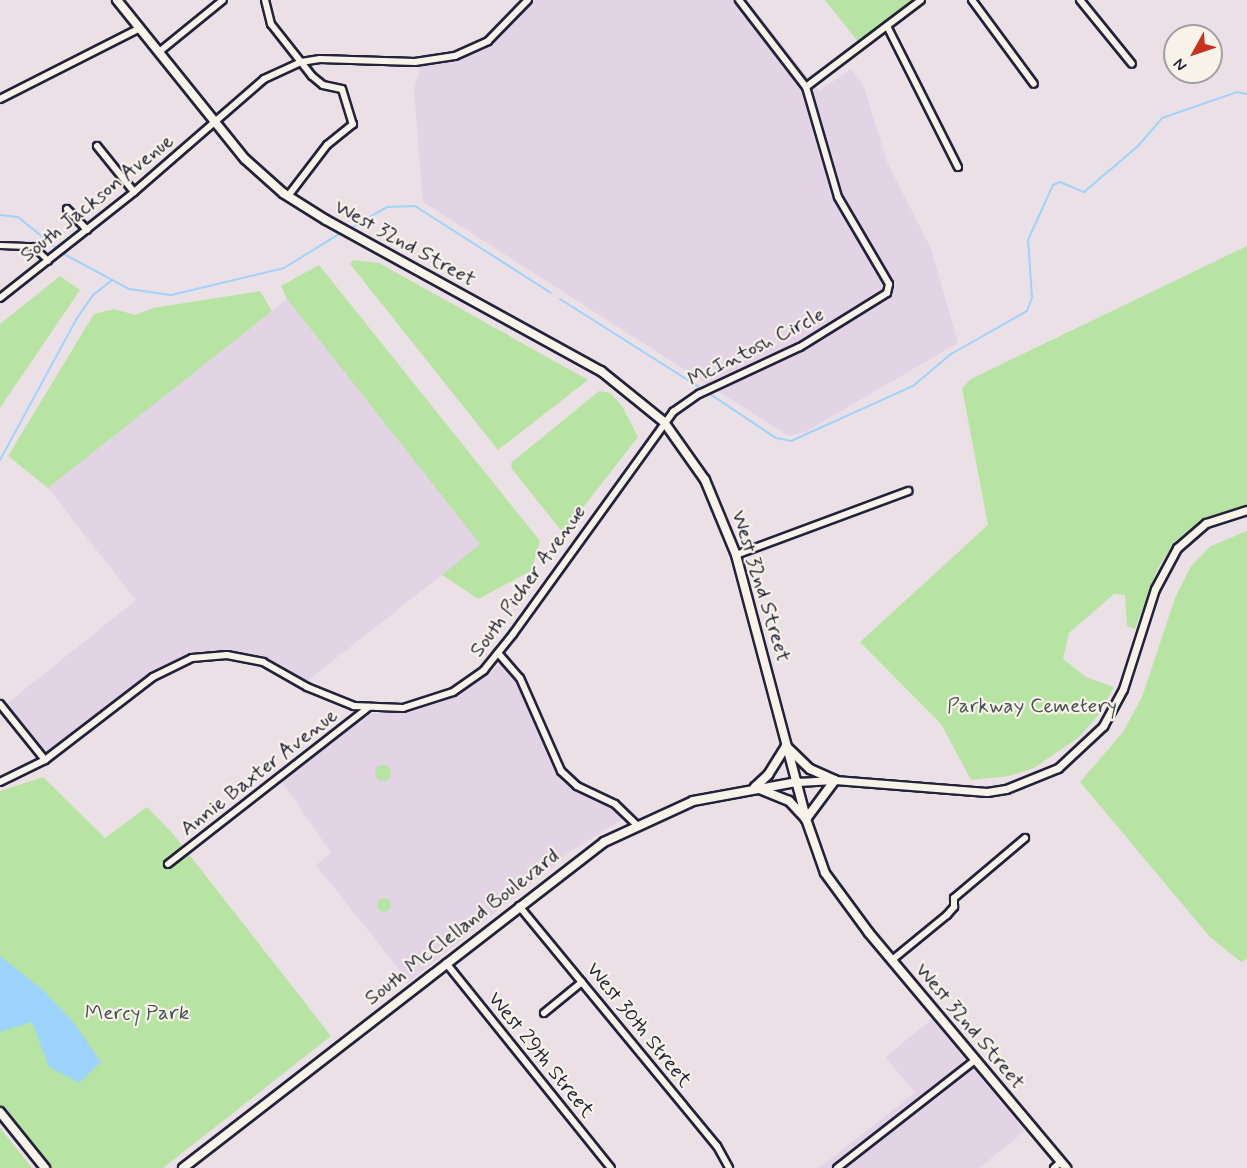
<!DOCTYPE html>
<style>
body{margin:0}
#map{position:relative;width:1247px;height:1168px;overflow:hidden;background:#ebe0e6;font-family:Mynerve,sans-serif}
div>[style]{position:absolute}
.built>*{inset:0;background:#e2d3e5}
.green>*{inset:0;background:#b7e4a2}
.round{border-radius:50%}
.water>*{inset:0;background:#9dd3fc}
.stream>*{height:2px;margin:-1px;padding:0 1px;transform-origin:1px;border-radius:1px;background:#9dd3fc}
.roads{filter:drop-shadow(2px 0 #22223b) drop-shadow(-2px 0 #22223b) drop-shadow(0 2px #22223b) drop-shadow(0 -2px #22223b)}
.pedestrian>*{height:4.5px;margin:-2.25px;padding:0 2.25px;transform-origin:2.25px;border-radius:2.25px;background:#f7f3e8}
.minor>*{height:6px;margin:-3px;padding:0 3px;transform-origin:3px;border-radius:3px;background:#f7f3e8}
.tertiary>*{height:7px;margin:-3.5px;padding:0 3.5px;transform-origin:3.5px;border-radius:3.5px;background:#f7f3e8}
.secondary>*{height:8px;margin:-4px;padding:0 4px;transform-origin:4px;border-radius:4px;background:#f7f3e8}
span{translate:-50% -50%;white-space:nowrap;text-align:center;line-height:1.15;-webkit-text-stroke:4.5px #f7f3e8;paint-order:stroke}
.street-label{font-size:21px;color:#22223b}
.park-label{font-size:21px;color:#475255}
.north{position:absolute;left:1163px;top:24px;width:60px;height:60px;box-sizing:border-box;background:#f7f3e8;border:2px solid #a29fa3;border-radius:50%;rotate:230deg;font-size:16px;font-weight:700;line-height:24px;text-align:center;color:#22223b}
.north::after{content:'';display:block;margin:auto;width:21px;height:27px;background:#c8321e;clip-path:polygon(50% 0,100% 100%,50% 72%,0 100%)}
</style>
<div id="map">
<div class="built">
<i style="clip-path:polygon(523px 0,747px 0,819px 91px,851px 69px,863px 84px,887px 162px,931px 249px,958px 343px,805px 432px,788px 436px,423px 202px,414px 90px,424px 54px,452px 52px,482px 40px)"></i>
<i style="clip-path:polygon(287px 299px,481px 544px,302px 685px,263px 662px,227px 655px,192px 658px,153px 677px,45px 760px,3px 707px,136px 600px,48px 488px)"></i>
<i style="clip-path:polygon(501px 664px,518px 679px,549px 760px,558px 775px,573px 788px,619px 812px,623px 819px,571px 851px,409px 982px,316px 865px,331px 853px,281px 780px,362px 715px,430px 706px,457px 695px)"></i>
<i style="clip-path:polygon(932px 1019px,1025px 1131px,979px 1168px,819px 1168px,915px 1093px,886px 1057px)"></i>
</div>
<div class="green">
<i style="clip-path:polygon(825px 0,913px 0,859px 43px)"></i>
<i style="clip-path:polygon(1247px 246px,1247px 505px,1204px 519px,1175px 541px,1157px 570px,1135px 629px,1127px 626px,1125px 595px,1114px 594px,1069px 633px,1063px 659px,1086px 677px,1114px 687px,1100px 713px,1079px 737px,1034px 768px,1009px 776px,971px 780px,941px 724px,860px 642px,988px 525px,962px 388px,971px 379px)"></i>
<i style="clip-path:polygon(353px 260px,379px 263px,588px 380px,498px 450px,350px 264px)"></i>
<i style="clip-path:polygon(319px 265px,540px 541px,531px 571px,478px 599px,442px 575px,480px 544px,287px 299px,281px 286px)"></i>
<i style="clip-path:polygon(60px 276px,80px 290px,0 408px,0 324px)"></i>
<i style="clip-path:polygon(260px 291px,272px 311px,48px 488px,8px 456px,94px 314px,114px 309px,135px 315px,153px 308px)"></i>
<i style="clip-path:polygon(599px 391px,610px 393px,622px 406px,638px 437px,563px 533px,512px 469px,511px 463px)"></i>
<i style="clip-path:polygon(1247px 531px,1247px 959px,1241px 962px,1210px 937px,1080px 782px,1123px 732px,1142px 697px,1175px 598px,1191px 566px,1211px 546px)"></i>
<i class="round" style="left:375px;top:765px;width:16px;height:16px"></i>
<i style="clip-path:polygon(43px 777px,105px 838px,147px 807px,173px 834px,331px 1036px,163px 1168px,44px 1168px,0 1112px,0 791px)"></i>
<i class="round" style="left:377px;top:898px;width:14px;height:14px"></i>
<i style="clip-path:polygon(0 1128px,32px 1168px,0 1168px)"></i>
</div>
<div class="water">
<i style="clip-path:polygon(0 956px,44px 991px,74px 1023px,101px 1062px,79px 1083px,49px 1067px,32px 1022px,0 1032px)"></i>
</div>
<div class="stream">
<i style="left:0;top:215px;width:18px;rotate:6deg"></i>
<i style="left:18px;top:217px;width:48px;rotate:39deg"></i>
<i style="left:351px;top:228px;width:42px;rotate:-30.3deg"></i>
<i style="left:387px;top:207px;width:28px;rotate:-2deg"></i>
<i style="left:415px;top:206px;width:161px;rotate:32.6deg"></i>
<i style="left:64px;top:254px;width:74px;rotate:28.3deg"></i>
<i style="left:129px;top:289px;width:42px;rotate:8.1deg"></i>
<i style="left:171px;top:295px;width:116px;rotate:-13.4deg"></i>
<i style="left:284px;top:268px;width:65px;rotate:-31.7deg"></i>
<i style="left:560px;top:299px;width:166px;rotate:32.4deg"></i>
<i style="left:710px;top:394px;width:79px;rotate:33.7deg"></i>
<i style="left:776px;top:438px;width:15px;rotate:11deg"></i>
<i style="left:791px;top:441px;width:134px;rotate:-24.3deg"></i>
<i style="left:913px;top:386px;width:50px;rotate:-40.1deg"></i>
<i style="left:951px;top:354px;width:87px;rotate:-29.5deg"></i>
<i style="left:1027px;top:311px;width:15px;rotate:-70deg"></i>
<i style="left:1032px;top:297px;width:57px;rotate:-94deg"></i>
<i style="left:1028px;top:240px;width:60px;rotate:-65.6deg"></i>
<i style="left:1053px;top:185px;width:8px;rotate:-23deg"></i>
<i style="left:1060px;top:182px;width:26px;rotate:23deg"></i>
<i style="left:1084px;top:192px;width:71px;rotate:-40.4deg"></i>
<i style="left:1138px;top:146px;width:37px;rotate:-49deg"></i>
<i style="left:1162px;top:118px;width:79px;rotate:-19.1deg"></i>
<i style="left:1237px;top:92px;width:10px;rotate:11deg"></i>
<i style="left:0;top:460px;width:162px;rotate:-61.5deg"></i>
<i style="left:77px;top:318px;width:28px;rotate:-55deg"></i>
<i style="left:93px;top:295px;width:23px;rotate:-38deg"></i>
</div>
<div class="roads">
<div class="pedestrian">
<i style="left:0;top:245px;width:33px;rotate:2deg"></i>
<i style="left:33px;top:246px;width:21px;rotate:43deg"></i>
</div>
<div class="minor">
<i style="left:265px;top:0;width:25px;rotate:76deg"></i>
<i style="left:271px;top:24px;width:66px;rotate:51.7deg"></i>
<i style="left:312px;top:76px;width:14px;rotate:39deg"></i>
<i style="left:323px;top:85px;width:19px;rotate:12deg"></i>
<i style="left:342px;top:89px;width:37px;rotate:73deg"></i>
<i style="left:353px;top:124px;width:33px;rotate:141deg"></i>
<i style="left:327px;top:145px;width:64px;rotate:127.4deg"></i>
<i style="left:972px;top:0;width:104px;rotate:53.6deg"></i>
<i style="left:1080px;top:0;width:82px;rotate:50.9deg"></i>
<i style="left:887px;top:26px;width:158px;rotate:63.3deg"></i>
<i style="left:159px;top:52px;width:82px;rotate:-39.1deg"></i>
<i style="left:806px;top:87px;width:144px;rotate:-37.1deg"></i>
<i style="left:0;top:99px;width:157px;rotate:-26.9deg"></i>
<i style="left:97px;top:146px;width:59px;rotate:51.2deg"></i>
<i style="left:67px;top:209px;width:29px;rotate:46deg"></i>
<i style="left:0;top:298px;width:171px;rotate:-38.3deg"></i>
<i style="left:134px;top:192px;width:172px;rotate:-41deg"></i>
<i style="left:264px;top:79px;width:41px;rotate:-24.7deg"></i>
<i style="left:301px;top:62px;width:19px;rotate:-9deg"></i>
<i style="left:320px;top:59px;width:95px;rotate:1.8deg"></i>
<i style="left:415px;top:62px;width:40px;rotate:-8.5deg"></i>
<i style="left:455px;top:56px;width:36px;rotate:-24deg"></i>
<i style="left:488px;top:41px;width:57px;rotate:-45.7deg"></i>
<i style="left:736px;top:555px;width:184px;rotate:-20.4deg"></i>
<i style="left:498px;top:653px;width:33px;rotate:49deg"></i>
<i style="left:520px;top:678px;width:102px;rotate:66.2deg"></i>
<i style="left:561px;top:771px;width:22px;rotate:43deg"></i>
<i style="left:577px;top:786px;width:42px;rotate:25.3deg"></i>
<i style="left:615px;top:804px;width:29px;rotate:44deg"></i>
<i style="left:0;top:704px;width:72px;rotate:51.2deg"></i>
<i style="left:0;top:782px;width:50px;rotate:-26.1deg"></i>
<i style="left:45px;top:760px;width:136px;rotate:-37.5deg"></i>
<i style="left:153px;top:677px;width:43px;rotate:-26deg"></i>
<i style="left:192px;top:658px;width:35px;rotate:-5deg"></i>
<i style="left:227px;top:655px;width:37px;rotate:11deg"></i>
<i style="left:263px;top:662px;width:51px;rotate:29.6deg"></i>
<i style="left:307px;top:687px;width:51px;rotate:22deg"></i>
<i style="left:354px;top:706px;width:49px;rotate:2.3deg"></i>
<i style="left:403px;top:708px;width:52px;rotate:-17.7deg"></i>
<i style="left:453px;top:692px;width:38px;rotate:-35deg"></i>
<i style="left:484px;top:670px;width:46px;rotate:-51.1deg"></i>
<i style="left:513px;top:634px;width:274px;rotate:-54.2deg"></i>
<i style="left:673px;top:412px;width:32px;rotate:-35deg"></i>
<i style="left:699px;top:394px;width:111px;rotate:-25deg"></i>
<i style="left:800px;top:347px;width:102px;rotate:-31.8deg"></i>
<i style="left:887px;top:293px;width:9px;rotate:-77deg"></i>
<i style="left:889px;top:284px;width:101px;rotate:-120.4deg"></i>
<i style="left:838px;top:197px;width:115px;rotate:-106.2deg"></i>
<i style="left:806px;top:87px;width:110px;rotate:-127.6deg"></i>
<i style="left:168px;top:864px;width:255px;rotate:-38deg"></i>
<i style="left:519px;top:906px;width:311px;rotate:50.5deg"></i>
<i style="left:717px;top:1146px;width:25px;rotate:61deg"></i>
<i style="left:892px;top:960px;width:71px;rotate:-39.3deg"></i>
<i style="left:947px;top:915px;width:11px;rotate:-49deg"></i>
<i style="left:954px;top:907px;width:9px;rotate:-90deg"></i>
<i style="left:954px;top:898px;width:93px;rotate:-40.2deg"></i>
<i style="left:446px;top:963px;width:263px;rotate:51.2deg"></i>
<i style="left:544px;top:1013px;width:49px;rotate:-39.2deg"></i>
<i style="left:837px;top:1168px;width:175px;rotate:-38deg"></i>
<i style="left:1054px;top:1168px;width:9px;rotate:-41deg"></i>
</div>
<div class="tertiary">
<i style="left:797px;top:782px;width:38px;rotate:-3deg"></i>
<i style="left:835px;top:780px;width:152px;rotate:4.5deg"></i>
<i style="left:987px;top:792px;width:19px;rotate:-9deg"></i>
<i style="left:1006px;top:789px;width:56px;rotate:-22deg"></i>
<i style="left:1058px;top:768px;width:62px;rotate:-43deg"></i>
<i style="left:1103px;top:726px;width:42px;rotate:-61.6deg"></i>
<i style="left:1123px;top:689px;width:105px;rotate:-72.3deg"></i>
<i style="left:1155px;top:589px;width:47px;rotate:-61.8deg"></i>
<i style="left:1177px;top:548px;width:38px;rotate:-41deg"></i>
<i style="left:1206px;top:523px;width:43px;rotate:-17.6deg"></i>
</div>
<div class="secondary">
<i style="left:117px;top:0;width:204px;rotate:51.2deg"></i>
<i style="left:245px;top:159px;width:51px;rotate:41.8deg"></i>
<i style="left:283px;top:193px;width:51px;rotate:32.1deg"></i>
<i style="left:326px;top:220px;width:314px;rotate:28.8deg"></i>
<i style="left:601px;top:371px;width:81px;rotate:39deg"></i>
<i style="left:664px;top:422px;width:71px;rotate:54.7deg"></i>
<i style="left:705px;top:480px;width:81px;rotate:67.5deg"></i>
<i style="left:736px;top:555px;width:273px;rotate:75.1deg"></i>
<i style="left:806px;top:819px;width:57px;rotate:70.6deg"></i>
<i style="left:825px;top:873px;width:74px;rotate:53.7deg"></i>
<i style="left:869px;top:933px;width:307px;rotate:50deg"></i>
<i style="left:786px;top:746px;width:33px;rotate:44deg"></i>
<i style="left:810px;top:769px;width:27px;rotate:24deg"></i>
<i style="left:835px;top:780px;width:49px;rotate:126.6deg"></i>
<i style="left:806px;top:819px;width:25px;rotate:-133deg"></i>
<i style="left:789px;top:801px;width:37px;rotate:-158deg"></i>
<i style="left:755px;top:787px;width:18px;rotate:-43deg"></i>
<i style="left:768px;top:775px;width:34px;rotate:-58deg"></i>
<i style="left:0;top:1112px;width:72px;rotate:51.2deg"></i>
<i style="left:183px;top:1168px;width:532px;rotate:-37.75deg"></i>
<i style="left:604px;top:842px;width:98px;rotate:-24.7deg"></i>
<i style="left:693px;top:801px;width:106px;rotate:-10.4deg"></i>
</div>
</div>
<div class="street-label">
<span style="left:97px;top:198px;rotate:-39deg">South Jackson Avenue</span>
<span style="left:405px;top:243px;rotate:29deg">West 32nd Street</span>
<span style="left:756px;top:347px;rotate:-27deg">McIntosh Circle</span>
<span style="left:528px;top:581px;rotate:-54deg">South Picher Avenue</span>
<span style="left:761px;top:586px;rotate:73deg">West 32nd Street</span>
<span style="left:259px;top:772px;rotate:-38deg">Annie Baxter Avenue</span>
<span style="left:462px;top:927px;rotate:-38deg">South McClelland Boulevard</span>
<span style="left:639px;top:1025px;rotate:51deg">West 30th Street</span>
<span style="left:970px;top:1026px;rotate:50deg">West 32nd Street</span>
<span style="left:541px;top:1055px;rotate:51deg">West 29th Street</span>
</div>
<div class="park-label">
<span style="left:1032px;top:706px">Parkway Cemetery</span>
<span style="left:137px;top:1013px">Mercy Park</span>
</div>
<div class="north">N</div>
</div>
